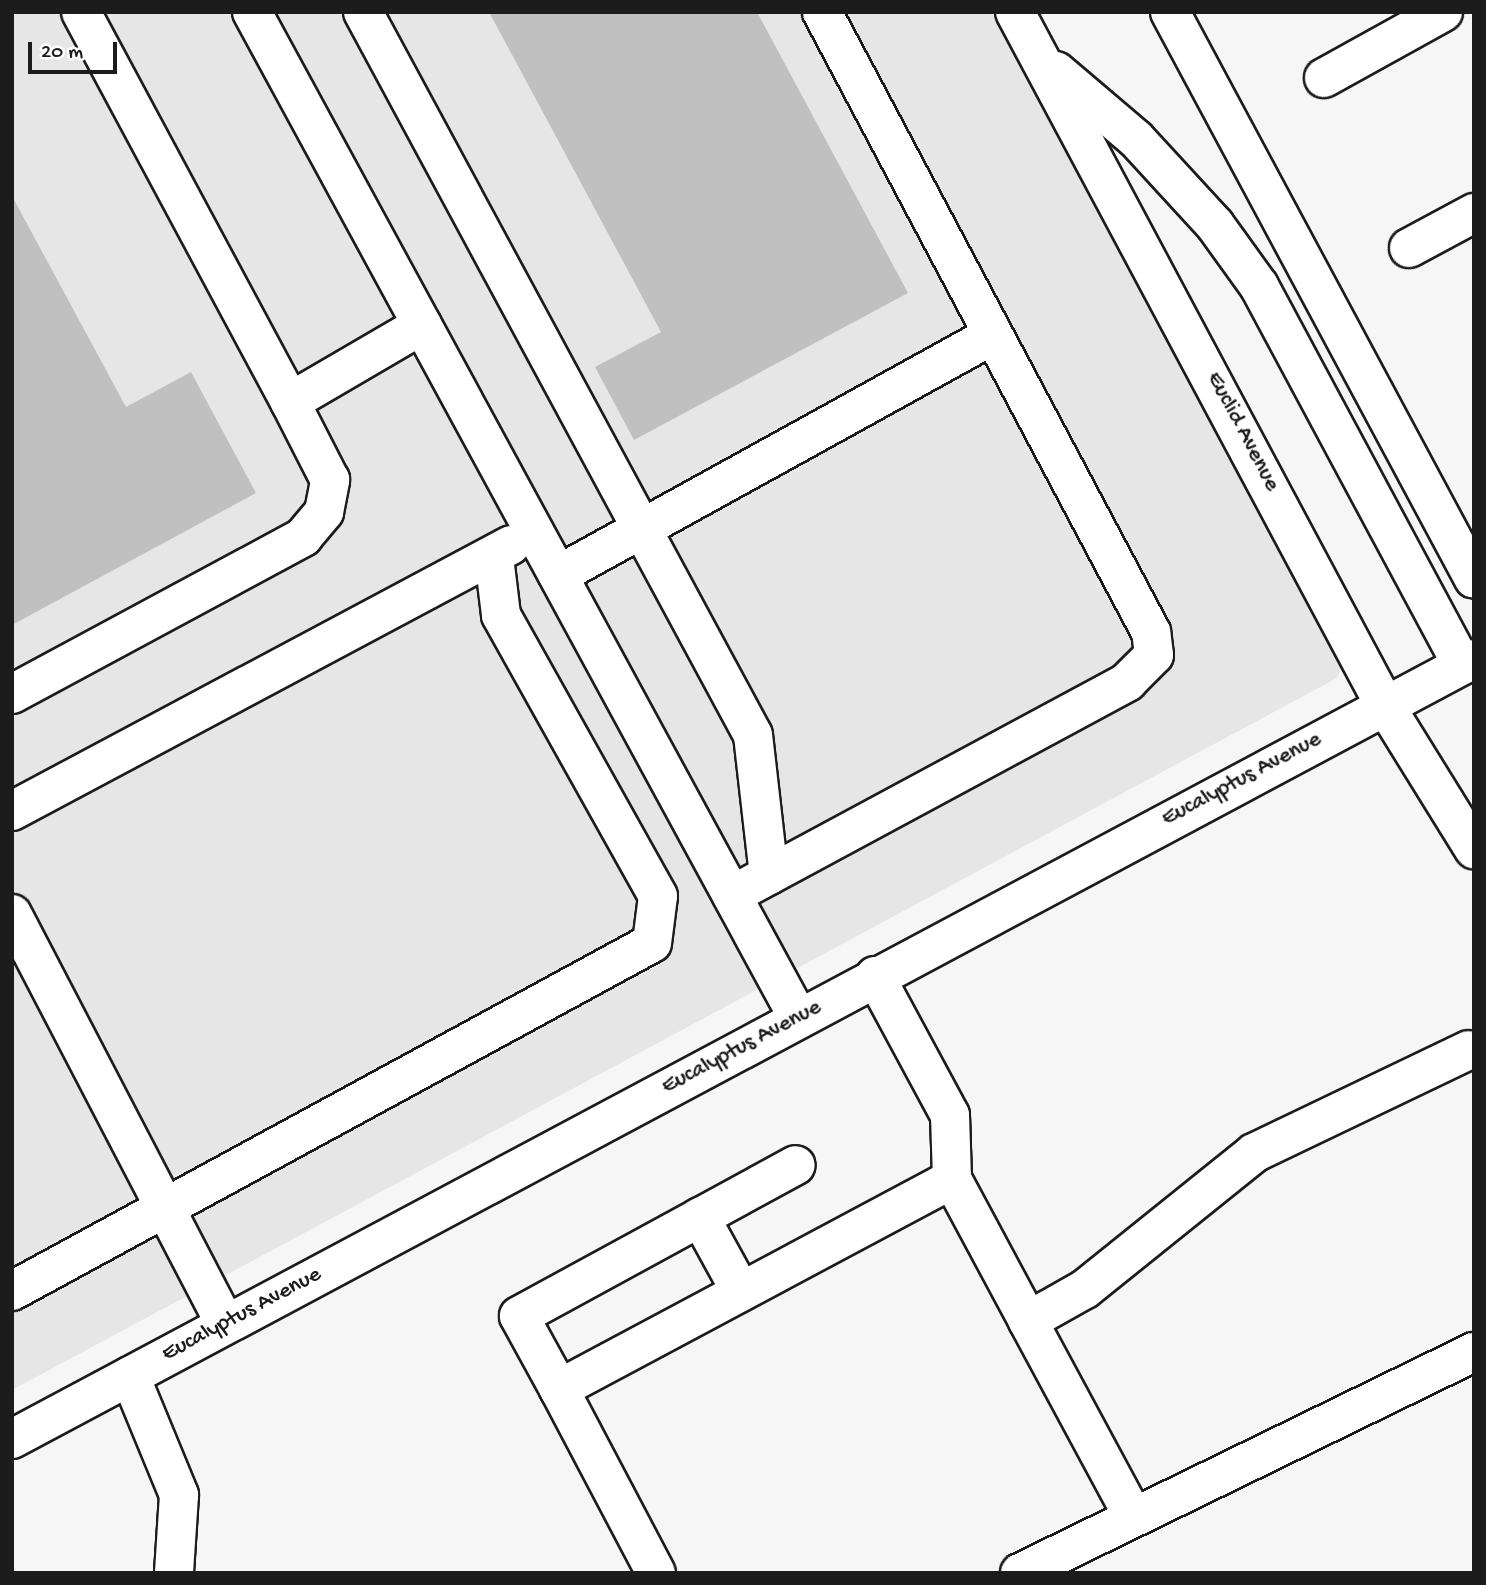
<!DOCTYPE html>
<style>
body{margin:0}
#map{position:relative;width:1486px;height:1585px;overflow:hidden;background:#f6f6f6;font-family:"Gochi Hand",sans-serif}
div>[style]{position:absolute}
.built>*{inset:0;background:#e6e6e6}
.building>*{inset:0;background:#c0c0c0}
.roads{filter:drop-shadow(2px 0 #1c1c1c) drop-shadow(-2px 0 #1c1c1c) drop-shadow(0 2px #1c1c1c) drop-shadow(0 -2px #1c1c1c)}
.minor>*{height:38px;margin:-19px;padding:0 19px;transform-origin:19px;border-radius:19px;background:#fff}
.major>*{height:38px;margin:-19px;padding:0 19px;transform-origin:19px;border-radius:19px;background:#fff}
span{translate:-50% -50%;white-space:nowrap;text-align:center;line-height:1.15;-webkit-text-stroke:7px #fff;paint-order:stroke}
.street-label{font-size:23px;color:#1c1c1c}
.frame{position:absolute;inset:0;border:14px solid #1c1c1c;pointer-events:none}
.scale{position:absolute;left:28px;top:42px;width:89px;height:32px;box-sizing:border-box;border:4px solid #1c1c1c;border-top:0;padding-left:9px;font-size:21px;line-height:24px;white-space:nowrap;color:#1c1c1c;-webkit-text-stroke:5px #fff;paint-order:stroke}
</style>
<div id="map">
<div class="built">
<i style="clip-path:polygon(12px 12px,1016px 12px,1352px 642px,1337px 678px,12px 1390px)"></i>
</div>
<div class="building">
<i style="clip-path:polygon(489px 12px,757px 12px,908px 293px,634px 440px,595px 367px,661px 332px)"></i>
<i style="clip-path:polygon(12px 196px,126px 407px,191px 372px,256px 493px,12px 625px)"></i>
</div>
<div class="roads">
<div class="minor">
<i style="left:81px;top:12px;width:442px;rotate:61.8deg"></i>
<i style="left:252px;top:12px;width:1144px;rotate:61.49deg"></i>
<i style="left:363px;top:12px;width:821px;rotate:61.66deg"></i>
<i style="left:753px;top:735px;width:141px;rotate:83.5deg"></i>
<i style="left:1324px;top:78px;width:136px;rotate:-29deg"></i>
<i style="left:1409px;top:248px;width:74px;rotate:-28.3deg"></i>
<i style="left:558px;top:575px;width:497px;rotate:-28.9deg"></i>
<i style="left:12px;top:694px;width:331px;rotate:-28.3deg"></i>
<i style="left:303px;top:537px;width:33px;rotate:-50deg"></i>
<i style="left:324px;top:512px;width:33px;rotate:-79deg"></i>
<i style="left:330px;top:480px;width:88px;rotate:-117.1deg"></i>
<i style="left:290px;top:402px;width:153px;rotate:-30.3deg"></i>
<i style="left:12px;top:811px;width:565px;rotate:-28.06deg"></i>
<i style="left:732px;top:895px;width:449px;rotate:-28.3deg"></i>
<i style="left:1127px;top:682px;width:38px;rotate:-45deg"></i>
<i style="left:1154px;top:655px;width:23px;rotate:-97deg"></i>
<i style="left:1151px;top:632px;width:702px;rotate:-117.95deg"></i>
<i style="left:12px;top:914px;width:462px;rotate:62.5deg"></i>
<i style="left:875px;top:976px;width:158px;rotate:61.7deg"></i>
<i style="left:950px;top:1115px;width:64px;rotate:88.2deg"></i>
<i style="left:700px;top:1217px;width:85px;rotate:61.3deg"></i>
<i style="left:12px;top:1291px;width:728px;rotate:-28.54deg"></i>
<i style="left:652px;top:943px;width:47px;rotate:-82.7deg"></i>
<i style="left:658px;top:896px;width:322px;rotate:-119.2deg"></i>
<i style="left:501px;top:615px;width:58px;rotate:-96.9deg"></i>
<i style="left:1028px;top:1321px;width:219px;rotate:61.7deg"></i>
<i style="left:130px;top:1376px;width:129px;rotate:67.6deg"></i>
<i style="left:179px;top:1495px;width:78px;rotate:93.7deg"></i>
<i style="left:559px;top:1389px;width:83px;rotate:-118.7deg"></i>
<i style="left:519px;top:1316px;width:315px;rotate:-28.6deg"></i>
<i style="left:12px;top:1439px;width:1657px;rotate:-28.08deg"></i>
<i style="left:656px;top:1573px;width:208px;rotate:-117.8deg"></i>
<i style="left:559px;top:1389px;width:446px;rotate:-28.1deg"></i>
<i style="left:952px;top:1179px;width:161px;rotate:61.8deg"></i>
<i style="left:1028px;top:1321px;width:65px;rotate:-29.3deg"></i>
<i style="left:1085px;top:1289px;width:217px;rotate:-38.8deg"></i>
<i style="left:1254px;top:1153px;width:238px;rotate:-25.6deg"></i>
<i style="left:1020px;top:1573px;width:505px;rotate:-25.96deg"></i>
</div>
<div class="major">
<i style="left:1015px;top:12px;width:784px;rotate:61.93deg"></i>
<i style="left:1384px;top:704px;width:171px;rotate:58.2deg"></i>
<i style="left:1170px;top:12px;width:643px;rotate:61.8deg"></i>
<i style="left:1056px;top:71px;width:105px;rotate:40.4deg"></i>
<i style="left:1136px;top:139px;width:117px;rotate:47.4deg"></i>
<i style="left:1215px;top:225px;width:75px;rotate:54.2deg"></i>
<i style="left:1259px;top:286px;width:430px;rotate:61.8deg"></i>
</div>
</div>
<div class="street-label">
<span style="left:1242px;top:432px;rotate:62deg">Euclid Avenue</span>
<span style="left:1242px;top:780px;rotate:-28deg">Eucalyptus Avenue</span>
<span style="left:742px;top:1048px;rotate:-28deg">Eucalyptus Avenue</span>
<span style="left:242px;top:1315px;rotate:-28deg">Eucalyptus Avenue</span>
</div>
<div class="frame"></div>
<div class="scale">20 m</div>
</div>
